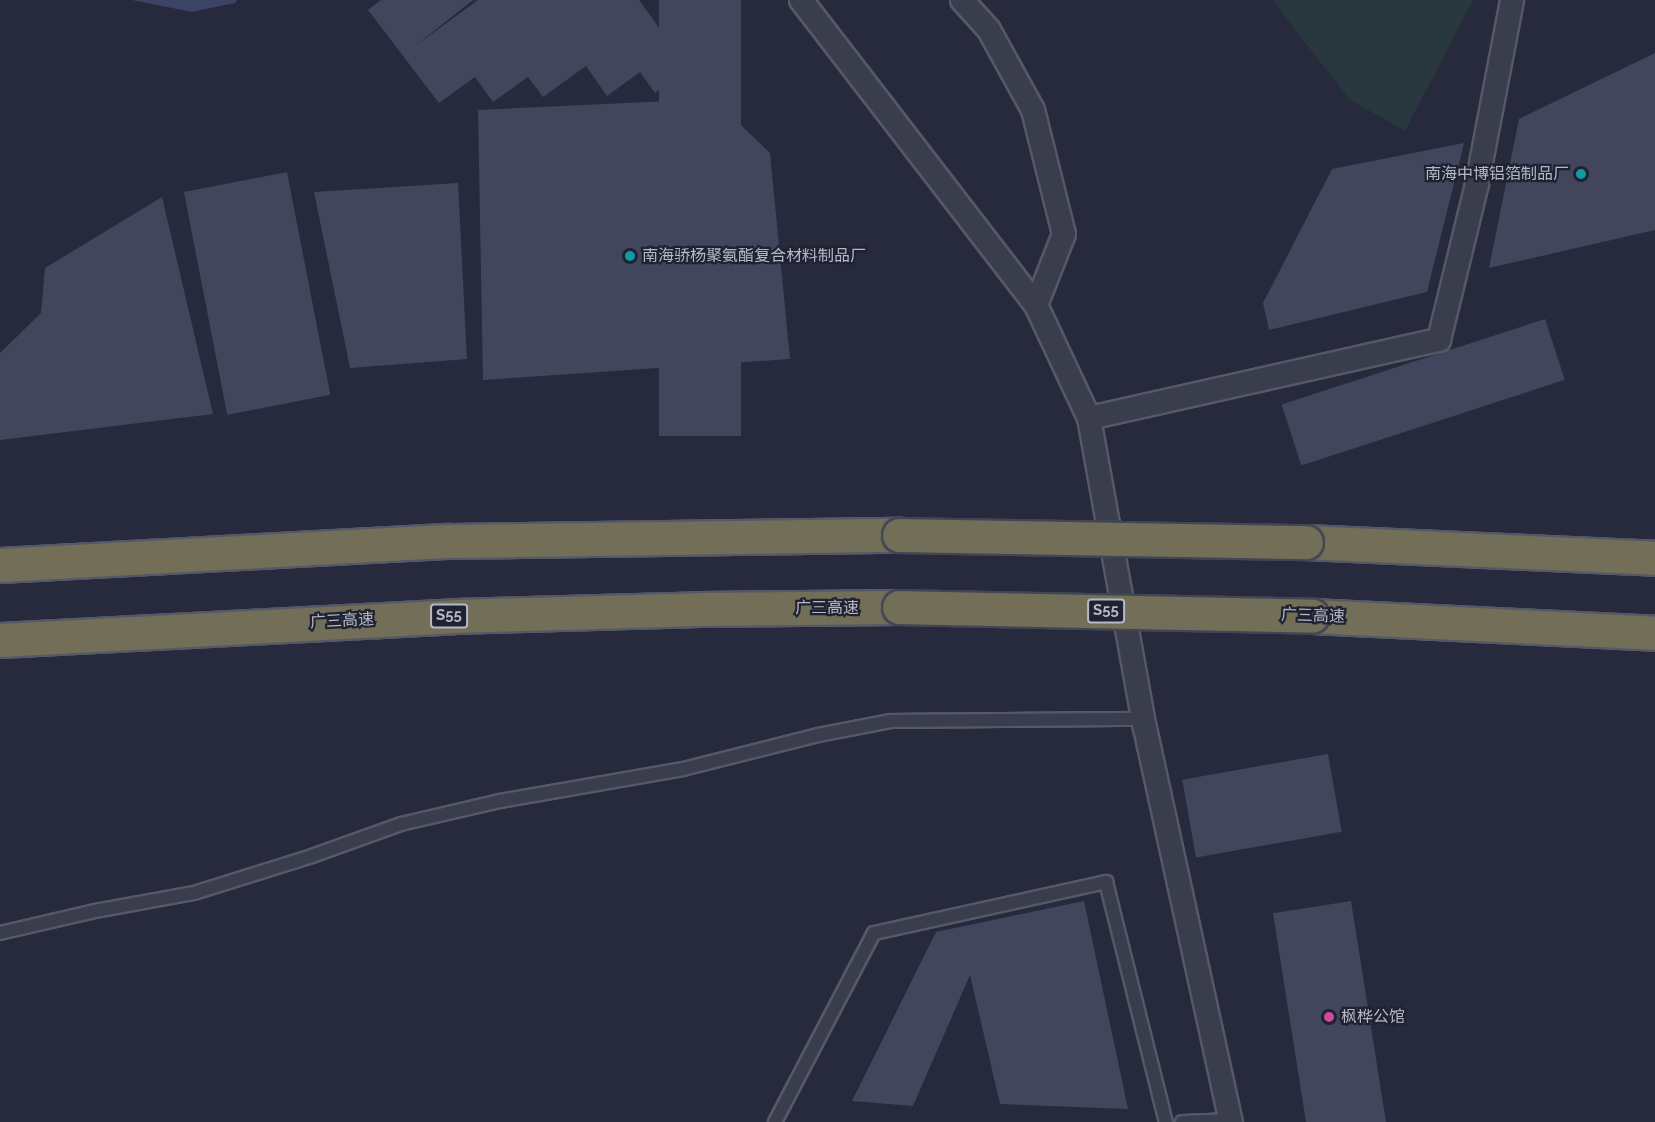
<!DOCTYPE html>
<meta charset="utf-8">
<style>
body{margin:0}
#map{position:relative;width:1655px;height:1122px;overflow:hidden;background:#262a3c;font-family:Raleway,"Noto Sans SC",sans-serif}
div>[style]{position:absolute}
.green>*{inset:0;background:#29373e}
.water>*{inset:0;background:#3d4364}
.building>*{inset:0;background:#42465c;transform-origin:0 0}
.roads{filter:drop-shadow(2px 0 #555867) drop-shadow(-2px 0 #555867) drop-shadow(0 2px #555867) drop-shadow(0 -2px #555867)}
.service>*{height:12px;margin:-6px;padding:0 6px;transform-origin:6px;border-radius:6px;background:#3a3d4c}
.minor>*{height:22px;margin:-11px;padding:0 11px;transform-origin:11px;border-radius:11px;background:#3a3d4c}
.motorway>*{height:33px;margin:-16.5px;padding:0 16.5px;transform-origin:16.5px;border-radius:16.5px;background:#726e57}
.bridges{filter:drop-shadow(2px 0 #424554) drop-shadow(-2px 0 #424554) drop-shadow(0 2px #424554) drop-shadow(0 -2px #424554)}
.motorway-bridge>*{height:33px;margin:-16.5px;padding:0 16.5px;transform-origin:16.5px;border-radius:16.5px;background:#726e57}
.dots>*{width:16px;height:16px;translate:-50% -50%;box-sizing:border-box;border:3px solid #1f2231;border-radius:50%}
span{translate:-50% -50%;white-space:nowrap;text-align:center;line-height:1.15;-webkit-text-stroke:4.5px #1f2231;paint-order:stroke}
.shield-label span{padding:2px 4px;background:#1f2231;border:2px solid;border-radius:4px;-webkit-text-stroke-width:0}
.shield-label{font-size:15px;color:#b6b8c7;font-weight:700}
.poi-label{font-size:16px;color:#b6b8c7}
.right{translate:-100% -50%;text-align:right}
.left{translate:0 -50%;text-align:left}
.street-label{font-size:16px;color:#b6b8c7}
</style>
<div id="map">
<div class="green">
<i style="clip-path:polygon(1272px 0,1473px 0,1405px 131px,1349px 99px)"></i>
</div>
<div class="water">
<i style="clip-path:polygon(132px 0,237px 0,235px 3px,192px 12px)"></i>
</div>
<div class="building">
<i style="clip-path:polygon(381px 0,473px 0,415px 46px,478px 0,639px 0,688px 68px,655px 93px,640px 72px,607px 96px,586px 66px,543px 97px,528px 77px,493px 102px,475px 77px,439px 103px,368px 10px)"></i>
<i style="left:659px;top:0;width:82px;height:436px"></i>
<i style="clip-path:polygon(1655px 53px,1655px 230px,1489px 268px,1519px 119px)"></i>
<i style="clip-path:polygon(714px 99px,770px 153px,790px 359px,483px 380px,478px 110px)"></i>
<i style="clip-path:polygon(1464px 143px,1427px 292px,1269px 330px,1263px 303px,1332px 169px)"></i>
<i style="left:287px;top:172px;width:227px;height:105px;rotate:79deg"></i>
<i style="clip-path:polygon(458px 183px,467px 359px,350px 368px,314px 192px)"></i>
<i style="clip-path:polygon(162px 197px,213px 414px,0 440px,0 353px,41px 313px,45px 268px)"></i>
<i style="left:1545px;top:319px;width:64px;height:277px;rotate:72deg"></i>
<i style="left:1328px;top:754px;width:79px;height:148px;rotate:80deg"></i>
<i style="clip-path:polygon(1084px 901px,1128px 1109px,1000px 1104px,970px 975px,913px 1106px,852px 1101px,936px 932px)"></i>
<i style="left:1351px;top:901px;width:224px;height:79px;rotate:81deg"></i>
</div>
<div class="roads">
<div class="service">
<i style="left:0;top:933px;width:98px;rotate:-13deg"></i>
<i style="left:95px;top:911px;width:101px;rotate:-10.3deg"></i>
<i style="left:194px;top:893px;width:124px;rotate:-17.4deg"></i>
<i style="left:312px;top:856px;width:95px;rotate:-19.8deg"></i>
<i style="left:401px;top:824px;width:102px;rotate:-13.1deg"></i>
<i style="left:500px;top:801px;width:186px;rotate:-9.9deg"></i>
<i style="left:683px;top:769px;width:139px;rotate:-14.1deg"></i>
<i style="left:818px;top:735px;width:74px;rotate:-10.9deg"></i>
<i style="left:891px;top:721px;width:252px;rotate:-0.5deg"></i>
<i style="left:775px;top:1122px;width:213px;rotate:-62.4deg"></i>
<i style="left:874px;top:933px;width:238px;rotate:-12.4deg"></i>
<i style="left:1106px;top:882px;width:247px;rotate:76deg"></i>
<i style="left:1182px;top:1122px;width:49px;rotate:-2.3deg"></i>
</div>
<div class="minor">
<i style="left:801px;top:0;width:385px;rotate:52.4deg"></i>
<i style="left:1036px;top:305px;width:125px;rotate:64.9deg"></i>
<i style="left:1089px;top:418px;width:315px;rotate:79.8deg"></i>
<i style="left:1145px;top:728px;width:403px;rotate:77.7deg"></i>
<i style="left:962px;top:0;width:40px;rotate:48deg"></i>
<i style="left:989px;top:30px;width:91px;rotate:61.2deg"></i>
<i style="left:1033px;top:110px;width:128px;rotate:76deg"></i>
<i style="left:1064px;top:234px;width:76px;rotate:111.5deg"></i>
<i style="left:1089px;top:418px;width:359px;rotate:-12.6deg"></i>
<i style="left:1439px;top:340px;width:161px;rotate:-76.3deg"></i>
<i style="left:1477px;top:184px;width:187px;rotate:-79.2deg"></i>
</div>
<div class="motorway">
<i style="left:1306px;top:542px;width:349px;rotate:2.6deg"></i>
<i style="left:0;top:565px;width:450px;rotate:-3.1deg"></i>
<i style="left:449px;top:541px;width:450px;rotate:-0.8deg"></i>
<i style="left:1312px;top:616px;width:343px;rotate:2.8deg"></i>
<i style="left:0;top:640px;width:455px;rotate:-3deg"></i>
<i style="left:454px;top:616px;width:246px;rotate:-1.6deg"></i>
<i style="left:700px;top:609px;width:199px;rotate:-0.6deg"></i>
</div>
</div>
<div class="bridges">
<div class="motorway-bridge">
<i style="left:899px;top:535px;width:407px;rotate:1deg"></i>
<i style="left:899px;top:607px;width:413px;rotate:1.2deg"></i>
</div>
</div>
<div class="dots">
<i style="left:1581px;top:174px;background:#0f9aa8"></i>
<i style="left:630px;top:256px;background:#0f9aa8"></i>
<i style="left:1329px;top:1017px;background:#d1479c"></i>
</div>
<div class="shield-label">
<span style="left:1106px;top:611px">S55</span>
<span style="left:449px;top:616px">S55</span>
</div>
<div class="poi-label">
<span class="right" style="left:1569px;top:174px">南海中博铝箔制品厂</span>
<span class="left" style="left:642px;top:256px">南海骄杨聚氨酯复合材料制品厂</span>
<span class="left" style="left:1341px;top:1017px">枫桦公馆</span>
</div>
<div class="street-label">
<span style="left:827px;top:608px">广三高速</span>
<span style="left:1313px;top:616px;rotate:2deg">广三高速</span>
<span style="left:342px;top:621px;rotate:-3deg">广三高速</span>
</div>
</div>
